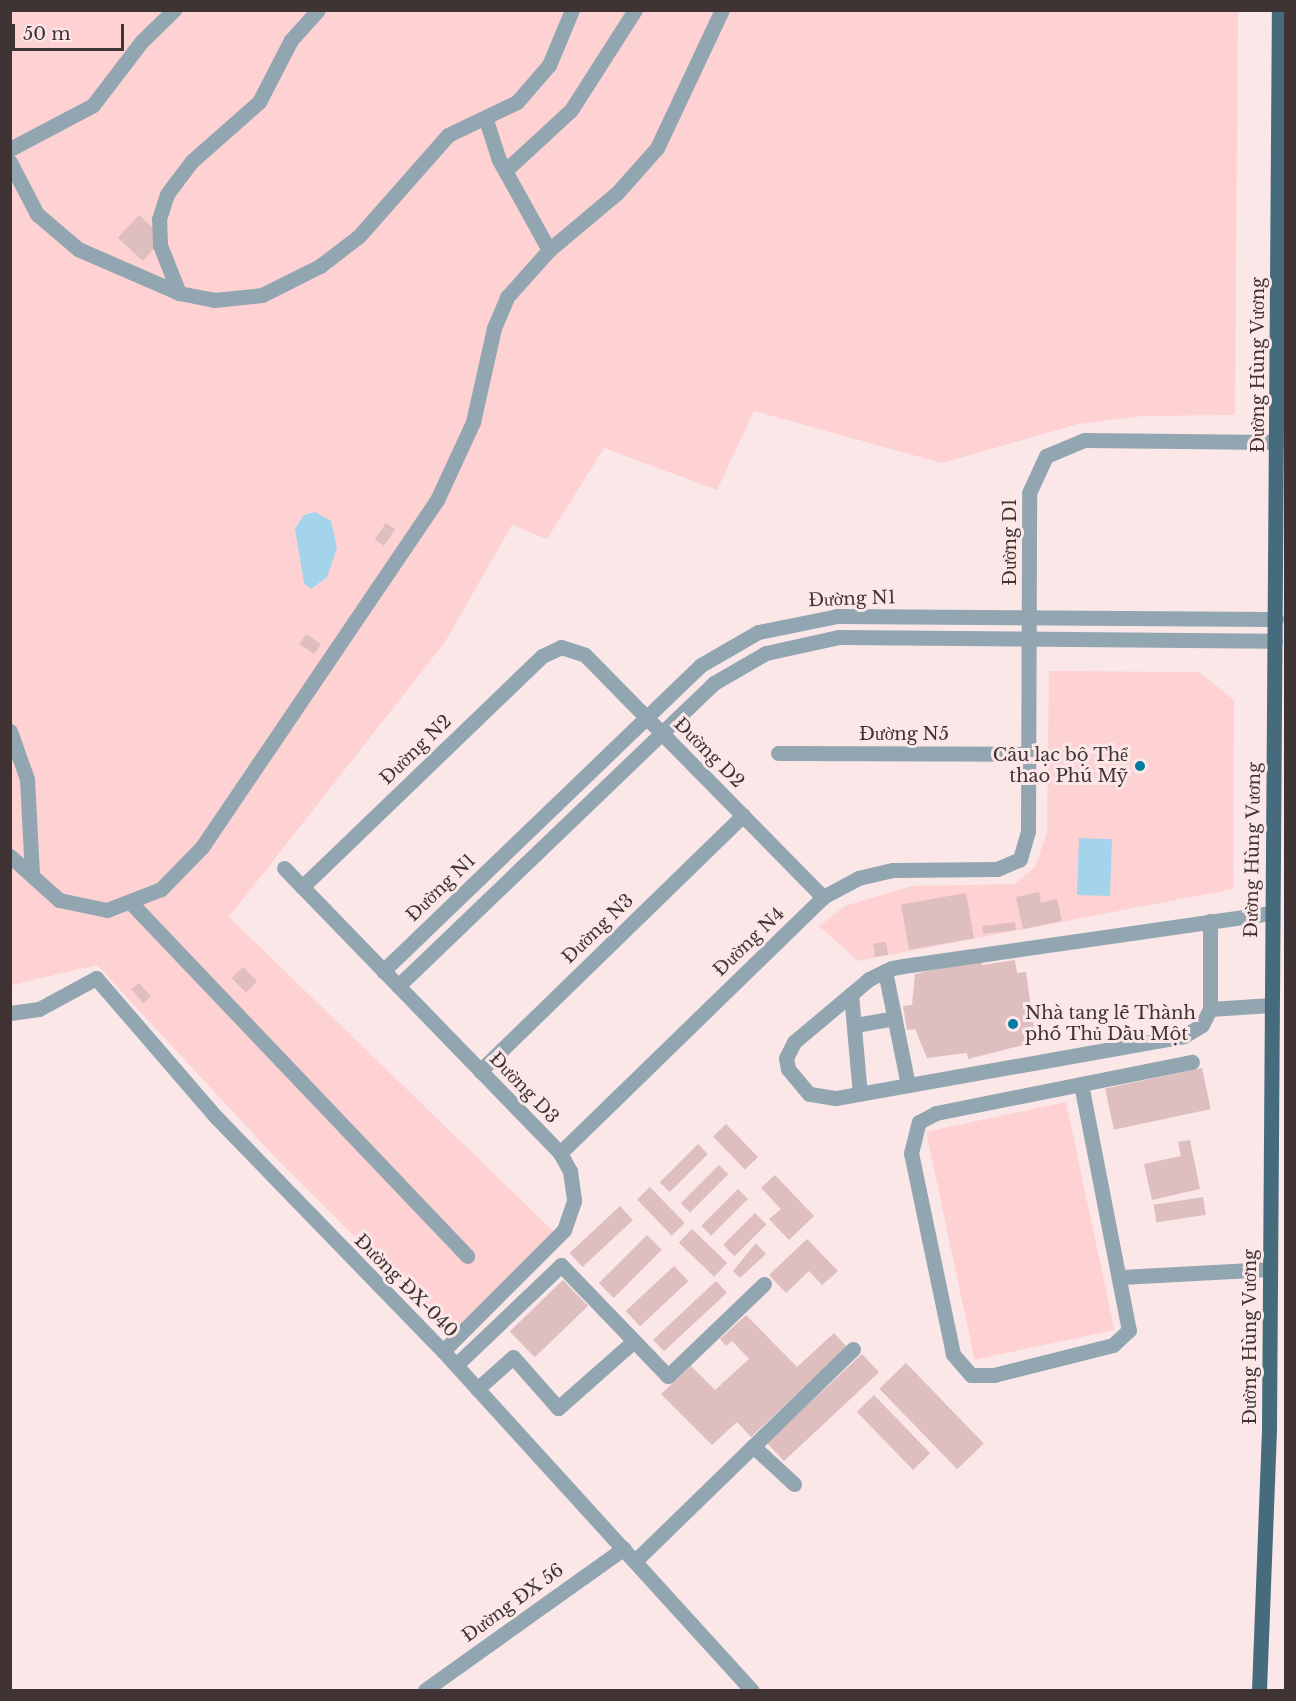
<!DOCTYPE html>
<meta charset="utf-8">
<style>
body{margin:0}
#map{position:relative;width:1296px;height:1701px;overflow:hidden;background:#fbe7e8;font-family:"Libre Baskerville",serif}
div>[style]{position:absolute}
.green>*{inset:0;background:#fed1d3;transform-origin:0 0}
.water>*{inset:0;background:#a3d4ec;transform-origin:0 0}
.building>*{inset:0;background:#debebf;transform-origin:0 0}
.minor>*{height:15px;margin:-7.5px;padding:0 7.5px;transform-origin:7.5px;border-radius:7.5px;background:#91a6b0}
.major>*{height:15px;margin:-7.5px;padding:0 7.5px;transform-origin:7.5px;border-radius:7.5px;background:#456b7d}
.dots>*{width:16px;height:16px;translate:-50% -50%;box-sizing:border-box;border:3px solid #fbe7e8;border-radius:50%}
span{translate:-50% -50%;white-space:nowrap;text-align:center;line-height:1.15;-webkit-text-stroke:6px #fbe7e8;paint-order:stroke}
.street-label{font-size:18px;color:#403334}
.poi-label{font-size:18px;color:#403334}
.right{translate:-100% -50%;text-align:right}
.left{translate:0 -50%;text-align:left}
.frame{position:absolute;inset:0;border:12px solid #403334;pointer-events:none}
.scale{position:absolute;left:12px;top:24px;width:112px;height:27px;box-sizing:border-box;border:3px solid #403334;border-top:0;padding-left:8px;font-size:18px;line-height:21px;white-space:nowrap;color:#403334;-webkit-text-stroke:4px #fbe7e8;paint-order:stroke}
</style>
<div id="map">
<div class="green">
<i style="clip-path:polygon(10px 11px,1238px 11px,1235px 415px,1143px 416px,1078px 424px,942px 463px,754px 411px,717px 490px,604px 448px,547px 539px,512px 525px,445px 642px,229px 917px,554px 1232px,451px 1334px,273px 1155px,97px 965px,11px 985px)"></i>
<i style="clip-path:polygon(1049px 671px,1199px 672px,1234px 700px,1233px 889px,858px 961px,819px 926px,845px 906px,911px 886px,1014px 884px,1035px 867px,1047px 832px)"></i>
<i style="left:1066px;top:1102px;width:233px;height:143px;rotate:78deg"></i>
</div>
<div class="water">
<i style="clip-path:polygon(315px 512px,331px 521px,337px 548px,327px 577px,311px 589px,304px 583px,295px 529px,304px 515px)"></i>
<i style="left:1079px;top:838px;width:33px;height:57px;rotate:2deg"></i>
</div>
<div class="building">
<i style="left:139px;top:215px;width:34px;height:31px;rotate:43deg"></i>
<i style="left:386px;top:523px;width:11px;height:20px;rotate:34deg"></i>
<i style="left:306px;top:634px;width:18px;height:12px;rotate:34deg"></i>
<i style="clip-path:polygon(1039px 892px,1041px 903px,1057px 899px,1062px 921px,1023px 929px,1016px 897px)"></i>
<i style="left:966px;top:893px;width:46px;height:66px;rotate:80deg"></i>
<i style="left:1015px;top:922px;width:8px;height:33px;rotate:83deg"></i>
<i style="left:886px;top:942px;width:13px;height:13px;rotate:81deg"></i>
<i style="clip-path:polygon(981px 959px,982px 965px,1015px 960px,1017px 973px,1026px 972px,1034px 1028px,1025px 1030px,1027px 1044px,968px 1059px,967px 1053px,927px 1058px,915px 1029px,907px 1030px,903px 1006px,912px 1005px,915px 974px)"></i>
<i style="left:243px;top:967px;width:20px;height:16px;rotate:45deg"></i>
<i style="left:139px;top:983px;width:18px;height:10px;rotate:49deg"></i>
<i style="left:1202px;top:1068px;width:42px;height:99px;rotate:78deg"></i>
<i style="left:726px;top:1124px;width:46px;height:18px;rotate:46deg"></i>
<i style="clip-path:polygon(1190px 1140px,1200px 1189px,1152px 1200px,1144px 1164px,1181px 1156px,1178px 1142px)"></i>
<i style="left:698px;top:1144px;width:14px;height:54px;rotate:45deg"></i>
<i style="left:719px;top:1165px;width:13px;height:54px;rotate:45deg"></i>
<i style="clip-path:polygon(775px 1175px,814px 1216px,789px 1240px,769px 1219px,781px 1209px,761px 1188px)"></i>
<i style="left:650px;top:1187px;width:50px;height:18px;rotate:46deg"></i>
<i style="left:738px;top:1189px;width:14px;height:52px;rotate:45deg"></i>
<i style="left:1203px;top:1197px;width:18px;height:50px;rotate:81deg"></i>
<i style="left:620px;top:1206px;width:19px;height:69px;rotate:47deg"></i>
<i style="left:755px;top:1213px;width:16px;height:45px;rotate:45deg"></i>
<i style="left:692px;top:1229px;width:49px;height:19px;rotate:44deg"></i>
<i style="left:647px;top:1235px;width:21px;height:68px;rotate:45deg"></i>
<i style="clip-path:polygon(807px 1239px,838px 1271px,822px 1285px,809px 1271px,786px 1293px,769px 1275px)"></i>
<i style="clip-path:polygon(756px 1243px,766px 1254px,740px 1278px,733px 1271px)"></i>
<i style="left:674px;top:1266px;width:21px;height:66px;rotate:47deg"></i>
<i style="left:563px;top:1280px;width:36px;height:74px;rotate:46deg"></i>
<i style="left:716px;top:1281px;width:16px;height:86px;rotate:47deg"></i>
<i style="clip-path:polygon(746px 1315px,797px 1367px,834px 1333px,847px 1347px,751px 1437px,737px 1422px,712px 1445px,661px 1394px,691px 1366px,715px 1390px,749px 1359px,732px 1341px,726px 1346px,720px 1339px)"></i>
<i style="left:862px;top:1354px;width:25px;height:130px;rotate:47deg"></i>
<i style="left:906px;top:1363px;width:112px;height:37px;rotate:46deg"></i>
<i style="left:874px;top:1395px;width:81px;height:24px;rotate:46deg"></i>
</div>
<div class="minor">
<i style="left:486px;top:120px;width:40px;rotate:72deg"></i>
<i style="left:498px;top:158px;width:105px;rotate:61deg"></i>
<i style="left:10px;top:149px;width:94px;rotate:-27.9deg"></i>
<i style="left:93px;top:105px;width:81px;rotate:-52.6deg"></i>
<i style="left:142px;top:41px;width:45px;rotate:-44.1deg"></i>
<i style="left:10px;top:162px;width:59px;rotate:62.6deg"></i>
<i style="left:37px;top:214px;width:54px;rotate:40.5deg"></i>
<i style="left:78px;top:249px;width:110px;rotate:23.5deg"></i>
<i style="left:179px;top:293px;width:36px;rotate:11deg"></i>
<i style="left:214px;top:300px;width:48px;rotate:-5.9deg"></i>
<i style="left:262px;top:295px;width:65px;rotate:-26.6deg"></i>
<i style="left:320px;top:266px;width:49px;rotate:-37.6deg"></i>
<i style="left:359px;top:236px;width:135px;rotate:-48.6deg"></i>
<i style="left:448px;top:135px;width:76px;rotate:-25.6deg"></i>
<i style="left:517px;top:102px;width:49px;rotate:-49.1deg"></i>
<i style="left:549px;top:65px;width:60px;rotate:-67.3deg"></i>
<i style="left:506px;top:170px;width:88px;rotate:-42.7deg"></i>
<i style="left:571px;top:110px;width:119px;rotate:-57.4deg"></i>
<i style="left:179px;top:293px;width:52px;rotate:-111.6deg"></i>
<i style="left:160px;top:245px;width:26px;rotate:-92deg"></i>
<i style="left:159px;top:219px;width:26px;rotate:-72deg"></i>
<i style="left:167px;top:194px;width:41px;rotate:-52.9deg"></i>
<i style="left:192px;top:161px;width:89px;rotate:-41.4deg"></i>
<i style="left:259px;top:102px;width:70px;rotate:-62.7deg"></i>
<i style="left:291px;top:40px;width:40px;rotate:-48deg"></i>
<i style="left:10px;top:731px;width:51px;rotate:70.5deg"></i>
<i style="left:27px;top:779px;width:95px;rotate:87deg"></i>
<i style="left:778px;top:753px;width:251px;rotate:0.2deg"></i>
<i style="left:10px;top:856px;width:66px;rotate:41.9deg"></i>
<i style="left:59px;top:900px;width:49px;rotate:11.8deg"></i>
<i style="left:107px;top:910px;width:58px;rotate:-21.3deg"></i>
<i style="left:161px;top:889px;width:59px;rotate:-45.7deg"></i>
<i style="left:202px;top:847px;width:419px;rotate:-55.9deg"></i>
<i style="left:437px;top:500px;width:86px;rotate:-65.2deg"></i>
<i style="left:473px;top:422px;width:96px;rotate:-77.4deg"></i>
<i style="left:494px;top:328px;width:34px;rotate:-67deg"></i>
<i style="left:507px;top:297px;width:63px;rotate:-48.2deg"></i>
<i style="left:549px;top:250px;width:89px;rotate:-40deg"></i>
<i style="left:617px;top:193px;width:60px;rotate:-48.4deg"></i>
<i style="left:657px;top:148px;width:153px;rotate:-64.8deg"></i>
<i style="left:284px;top:868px;width:397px;rotate:45.9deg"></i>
<i style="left:560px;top:1153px;width:21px;rotate:61deg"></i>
<i style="left:570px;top:1171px;width:30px;rotate:82deg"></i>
<i style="left:574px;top:1201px;width:31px;rotate:109deg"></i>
<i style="left:564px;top:1230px;width:171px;rotate:135deg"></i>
<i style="left:302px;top:887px;width:333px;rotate:-43.9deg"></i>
<i style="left:542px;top:656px;width:21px;rotate:-25deg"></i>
<i style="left:561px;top:647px;width:25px;rotate:18deg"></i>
<i style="left:585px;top:655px;width:339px;rotate:45.5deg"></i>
<i style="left:132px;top:904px;width:486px;rotate:46.4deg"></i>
<i style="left:1210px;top:921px;width:88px;rotate:90deg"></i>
<i style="left:1210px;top:1009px;width:18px;rotate:117deg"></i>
<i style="left:1202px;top:1025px;width:21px;rotate:149deg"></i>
<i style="left:1184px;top:1036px;width:354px;rotate:169.9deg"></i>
<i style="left:835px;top:1098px;width:26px;rotate:-171deg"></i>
<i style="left:809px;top:1094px;width:33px;rotate:-130deg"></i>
<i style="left:788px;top:1069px;width:11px;rotate:-100deg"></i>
<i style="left:786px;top:1058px;width:18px;rotate:-63deg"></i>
<i style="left:794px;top:1042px;width:98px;rotate:-40deg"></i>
<i style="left:869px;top:979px;width:25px;rotate:-26deg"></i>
<i style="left:892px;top:968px;width:11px;rotate:-10deg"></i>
<i style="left:903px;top:966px;width:372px;rotate:-8.2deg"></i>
<i style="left:383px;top:971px;width:441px;rotate:-43.9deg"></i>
<i style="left:701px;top:665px;width:66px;rotate:-30.1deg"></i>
<i style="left:758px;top:632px;width:81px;rotate:-11.4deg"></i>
<i style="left:837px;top:616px;width:439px;rotate:0.4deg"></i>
<i style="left:885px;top:971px;width:116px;rotate:78.6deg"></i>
<i style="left:398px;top:986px;width:438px;rotate:-43.8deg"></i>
<i style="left:714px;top:683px;width:60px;rotate:-30deg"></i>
<i style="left:766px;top:653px;width:75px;rotate:-12.4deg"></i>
<i style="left:839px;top:637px;width:436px;rotate:0.5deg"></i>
<i style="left:851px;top:994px;width:100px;rotate:84.9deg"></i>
<i style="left:1210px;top:1009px;width:61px;rotate:-3.8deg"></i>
<i style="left:10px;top:1013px;width:29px;rotate:-8deg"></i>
<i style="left:39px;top:1009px;width:65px;rotate:-28.5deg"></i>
<i style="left:96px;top:978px;width:185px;rotate:49.2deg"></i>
<i style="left:217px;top:1118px;width:325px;rotate:45.9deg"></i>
<i style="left:443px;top:1351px;width:459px;rotate:47.7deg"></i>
<i style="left:855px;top:1025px;width:40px;rotate:-10deg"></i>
<i style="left:480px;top:1071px;width:367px;rotate:-44.2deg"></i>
<i style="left:1081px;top:1084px;width:251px;rotate:79deg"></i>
<i style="left:1129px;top:1330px;width:22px;rotate:137deg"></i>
<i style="left:1113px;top:1345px;width:123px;rotate:165.9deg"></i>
<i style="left:994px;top:1375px;width:23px;rotate:180deg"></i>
<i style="left:971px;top:1375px;width:28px;rotate:-131deg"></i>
<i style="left:953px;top:1354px;width:205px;rotate:-101.8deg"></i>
<i style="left:911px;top:1153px;width:32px;rotate:-76deg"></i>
<i style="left:919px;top:1122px;width:19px;rotate:-28deg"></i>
<i style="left:936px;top:1113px;width:261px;rotate:-11.3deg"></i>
<i style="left:560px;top:1153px;width:367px;rotate:-44.2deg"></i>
<i style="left:823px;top:897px;width:40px;rotate:-28deg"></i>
<i style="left:858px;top:878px;width:36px;rotate:-13deg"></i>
<i style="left:893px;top:870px;width:104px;rotate:-0.6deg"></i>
<i style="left:997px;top:869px;width:25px;rotate:-23deg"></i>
<i style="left:1020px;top:859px;width:29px;rotate:-74deg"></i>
<i style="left:1028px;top:831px;width:338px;rotate:-89.8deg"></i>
<i style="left:1029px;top:493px;width:41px;rotate:-65.3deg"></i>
<i style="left:1046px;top:456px;width:41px;rotate:-22.8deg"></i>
<i style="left:1084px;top:440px;width:193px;rotate:0.6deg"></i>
<i style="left:1121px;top:1277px;width:149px;rotate:-3.1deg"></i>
<i style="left:456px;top:1365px;width:145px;rotate:-43.6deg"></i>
<i style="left:561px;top:1265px;width:154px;rotate:46.1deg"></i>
<i style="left:668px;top:1376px;width:133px;rotate:-43.8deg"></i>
<i style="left:477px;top:1389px;width:48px;rotate:-41.6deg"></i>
<i style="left:513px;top:1357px;width:68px;rotate:48.6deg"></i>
<i style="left:558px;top:1408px;width:101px;rotate:-41.4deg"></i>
<i style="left:753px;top:1446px;width:56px;rotate:42.8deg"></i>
<i style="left:635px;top:1561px;width:304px;rotate:-44.2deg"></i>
<i style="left:425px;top:1690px;width:244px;rotate:-35.5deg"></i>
</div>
<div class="major">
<i style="left:1259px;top:1690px;width:263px;rotate:-87.8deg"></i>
<i style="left:1269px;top:1427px;width:1417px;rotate:-89.6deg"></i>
</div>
<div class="dots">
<i style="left:1140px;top:766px;background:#007ba2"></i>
<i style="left:1013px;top:1024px;background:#007ba2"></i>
</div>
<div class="street-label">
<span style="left:1258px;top:365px;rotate:-90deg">Đường Hùng Vương</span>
<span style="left:1010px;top:542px;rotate:-90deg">Đường D1</span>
<span style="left:852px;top:599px;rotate:-2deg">Đường N1</span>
<span style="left:904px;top:734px">Đường N5</span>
<span style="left:416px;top:750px;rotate:-44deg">Đường N2</span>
<span style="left:709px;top:753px;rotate:45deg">Đường D2</span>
<span style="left:1253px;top:850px;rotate:-89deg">Đường Hùng Vương</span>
<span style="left:441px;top:888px;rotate:-44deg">Đường N1</span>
<span style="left:598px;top:929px;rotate:-44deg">Đường N3</span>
<span style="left:749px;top:942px;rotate:-44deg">Đường N4</span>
<span style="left:524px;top:1088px;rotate:46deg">Đường D3</span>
<span style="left:406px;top:1286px;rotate:45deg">Đường ĐX-040</span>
<span style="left:1250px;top:1337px;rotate:-90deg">Đường Hùng Vương</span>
<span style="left:513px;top:1603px;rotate:-36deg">Đường ĐX 56</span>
</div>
<div class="poi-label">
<span class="right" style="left:1128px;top:766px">Câu lạc bộ Thể<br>thao Phú Mỹ</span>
<span class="left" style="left:1025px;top:1024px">Nhà tang lễ Thành<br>phố Thủ Dầu Một</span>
</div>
<div class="frame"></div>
<div class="scale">50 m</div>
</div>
